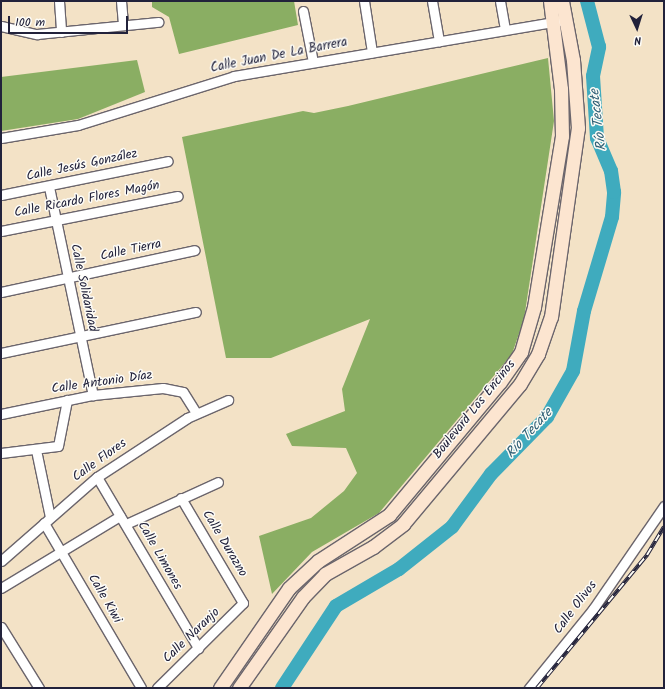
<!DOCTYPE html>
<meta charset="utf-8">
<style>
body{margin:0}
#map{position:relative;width:665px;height:689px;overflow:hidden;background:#f3e2c6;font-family:Kalam,sans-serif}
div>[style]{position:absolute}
.forest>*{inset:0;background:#8aae63}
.river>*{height:14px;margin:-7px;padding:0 7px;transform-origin:7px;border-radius:7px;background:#3fabbe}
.roads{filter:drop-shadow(1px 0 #6b656c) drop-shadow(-1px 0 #6b656c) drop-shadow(0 1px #6b656c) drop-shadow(0 -1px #6b656c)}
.minor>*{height:9px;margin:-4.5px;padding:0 4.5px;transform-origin:4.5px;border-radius:4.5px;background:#fff}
.secondary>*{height:13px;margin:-6.5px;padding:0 6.5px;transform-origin:6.5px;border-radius:6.5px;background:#fce5d0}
.rail>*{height:4px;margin-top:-2px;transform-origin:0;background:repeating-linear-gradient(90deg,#fdfcf7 0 8px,#22223b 0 16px);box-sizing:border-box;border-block:1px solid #22223b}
span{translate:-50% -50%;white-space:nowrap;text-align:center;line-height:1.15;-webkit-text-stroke:3px #fdfcf7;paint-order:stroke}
.street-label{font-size:13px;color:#22223b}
.water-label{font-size:14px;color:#2f6076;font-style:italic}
.frame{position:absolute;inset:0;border:2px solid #22223b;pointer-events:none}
.north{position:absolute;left:617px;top:8px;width:40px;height:40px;-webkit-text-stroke:3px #fdfcf7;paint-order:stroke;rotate:176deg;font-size:11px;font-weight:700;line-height:16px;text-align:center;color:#22223b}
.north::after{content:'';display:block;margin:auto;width:14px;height:18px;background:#22223b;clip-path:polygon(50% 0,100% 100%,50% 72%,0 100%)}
.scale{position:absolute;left:8px;top:16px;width:120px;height:18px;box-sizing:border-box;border:2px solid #22223b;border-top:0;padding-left:5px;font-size:12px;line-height:14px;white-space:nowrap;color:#22223b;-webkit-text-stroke:3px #fdfcf7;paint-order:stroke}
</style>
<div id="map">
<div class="forest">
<i style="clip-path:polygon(152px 1px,294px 1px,298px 25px,179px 54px,169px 17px,152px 7px)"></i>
<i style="clip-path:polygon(548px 58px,554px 121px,524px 319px,512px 354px,379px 513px,312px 552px,272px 594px,259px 536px,311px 518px,344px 491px,357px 473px,346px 448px,292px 446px,286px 434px,345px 411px,342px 389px,370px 319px,271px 358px,226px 358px,182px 137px,303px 111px,314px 113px,348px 106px)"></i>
<i style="clip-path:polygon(137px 60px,145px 92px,78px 119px,1px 131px,1px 77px)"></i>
</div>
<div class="river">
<i style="left:282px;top:688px;width:98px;rotate:-56.6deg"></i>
<i style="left:336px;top:606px;width:73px;rotate:-30.4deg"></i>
<i style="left:399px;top:569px;width:68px;rotate:-38.4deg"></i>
<i style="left:452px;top:527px;width:66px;rotate:-53.7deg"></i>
<i style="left:491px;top:474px;width:80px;rotate:-45.5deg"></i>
<i style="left:547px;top:417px;width:53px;rotate:-60.5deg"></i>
<i style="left:573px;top:371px;width:61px;rotate:-79.6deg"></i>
<i style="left:584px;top:311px;width:98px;rotate:-73.4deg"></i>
<i style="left:612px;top:217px;width:25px;rotate:-85deg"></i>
<i style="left:614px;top:192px;width:21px;rotate:-98deg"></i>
<i style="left:611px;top:171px;width:36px;rotate:-113deg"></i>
<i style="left:597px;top:138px;width:62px;rotate:-93.7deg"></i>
<i style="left:593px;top:76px;width:30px;rotate:-78deg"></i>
<i style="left:599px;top:47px;width:48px;rotate:-104.6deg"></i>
</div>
<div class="roads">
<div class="minor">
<i style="left:59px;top:1px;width:31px;rotate:86deg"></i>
<i style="left:121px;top:1px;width:24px;rotate:85deg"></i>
<i style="left:364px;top:1px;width:52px;rotate:81.1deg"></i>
<i style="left:432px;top:1px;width:41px;rotate:80.1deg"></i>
<i style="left:500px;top:1px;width:29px;rotate:80deg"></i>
<i style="left:303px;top:11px;width:52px;rotate:78.9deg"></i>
<i style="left:1px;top:26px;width:37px;rotate:13deg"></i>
<i style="left:37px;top:34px;width:122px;rotate:-5.7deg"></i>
<i style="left:1px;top:138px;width:78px;rotate:-9.6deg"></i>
<i style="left:78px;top:125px;width:164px;rotate:-17.4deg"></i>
<i style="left:234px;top:76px;width:329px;rotate:-9.6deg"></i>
<i style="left:49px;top:187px;width:213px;rotate:78.1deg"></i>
<i style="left:1px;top:195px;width:170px;rotate:-11.5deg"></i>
<i style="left:1px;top:231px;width:180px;rotate:-11.2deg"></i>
<i style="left:1px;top:292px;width:198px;rotate:-12.2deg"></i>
<i style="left:1px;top:353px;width:199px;rotate:-11.9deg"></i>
<i style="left:1px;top:414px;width:94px;rotate:-11.7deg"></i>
<i style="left:93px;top:395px;width:70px;rotate:-5.7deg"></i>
<i style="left:163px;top:388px;width:20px;rotate:11deg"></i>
<i style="left:183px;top:392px;width:25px;rotate:58deg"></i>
<i style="left:36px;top:450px;width:68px;rotate:78.2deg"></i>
<i style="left:1px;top:453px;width:57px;rotate:-7deg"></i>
<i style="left:58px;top:446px;width:47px;rotate:-78.9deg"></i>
<i style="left:97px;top:477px;width:199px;rotate:59.4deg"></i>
<i style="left:44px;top:523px;width:191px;rotate:59.5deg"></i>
<i style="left:126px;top:524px;width:101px;rotate:-24.5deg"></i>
<i style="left:1px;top:561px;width:128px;rotate:-41.2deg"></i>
<i style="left:97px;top:477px;width:108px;rotate:-33.2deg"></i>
<i style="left:187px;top:418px;width:45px;rotate:-23.7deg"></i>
<i style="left:1px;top:588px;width:139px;rotate:-31.2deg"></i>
<i style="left:1px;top:627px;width:72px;rotate:58.1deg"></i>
<i style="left:157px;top:688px;width:121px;rotate:-44.7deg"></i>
<i style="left:243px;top:603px;width:122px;rotate:-120.6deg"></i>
<i style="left:529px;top:688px;width:102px;rotate:-51deg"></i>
<i style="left:593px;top:609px;width:125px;rotate:-55.4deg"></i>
</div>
<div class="secondary">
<i style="left:220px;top:688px;width:121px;rotate:-55.4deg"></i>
<i style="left:289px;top:588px;width:40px;rotate:-43deg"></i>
<i style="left:318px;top:561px;width:85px;rotate:-32.9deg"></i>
<i style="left:389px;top:515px;width:173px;rotate:-50.2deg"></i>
<i style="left:500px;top:382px;width:37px;rotate:-55deg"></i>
<i style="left:521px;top:352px;width:47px;rotate:-73.9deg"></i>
<i style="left:534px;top:307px;width:173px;rotate:-80.7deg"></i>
<i style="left:562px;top:136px;width:47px;rotate:-91.2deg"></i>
<i style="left:561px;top:89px;width:89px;rotate:-97.1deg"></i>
<i style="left:239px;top:688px;width:111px;rotate:-54.9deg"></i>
<i style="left:303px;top:597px;width:32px;rotate:-46deg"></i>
<i style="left:325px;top:574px;width:55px;rotate:-29.4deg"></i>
<i style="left:373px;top:547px;width:38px;rotate:-37deg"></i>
<i style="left:403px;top:524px;width:182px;rotate:-50.1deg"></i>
<i style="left:520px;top:384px;width:35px;rotate:-59deg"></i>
<i style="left:538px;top:354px;width:39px;rotate:-71deg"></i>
<i style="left:551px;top:317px;width:191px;rotate:-81.9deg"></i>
<i style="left:578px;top:128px;width:68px;rotate:-94.2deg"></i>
<i style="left:573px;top:60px;width:60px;rotate:-100.6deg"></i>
</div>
</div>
<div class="rail">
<i style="left:537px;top:688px;width:173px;rotate:-50.4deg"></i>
<i style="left:647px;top:555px;width:33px;rotate:-59deg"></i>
</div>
<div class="street-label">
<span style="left:279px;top:56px;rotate:-11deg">Calle Juan De La Barrera</span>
<span style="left:82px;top:166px;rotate:-12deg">Calle Jesús González</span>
<span style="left:87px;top:200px;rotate:-11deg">Calle Ricardo Flores Magón</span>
<span style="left:131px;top:251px;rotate:-12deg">Calle Tierra</span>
<span style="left:83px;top:288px;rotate:78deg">Calle Solidaridad</span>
<span style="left:102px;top:383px;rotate:-8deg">Calle Antonio Díaz</span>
<span style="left:475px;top:410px;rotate:-51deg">Boulevard Los Encinos</span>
<span style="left:100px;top:461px;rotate:-36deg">Calle Flores</span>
<span style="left:224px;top:544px;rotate:59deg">Calle Durazno</span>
<span style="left:159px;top:556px;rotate:60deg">Calle Limones</span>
<span style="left:104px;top:599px;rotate:60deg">Calle Kiwi</span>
<span style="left:576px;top:608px;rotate:-53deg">Calle Olivos</span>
<span style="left:192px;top:636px;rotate:-44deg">Calle Naranjo</span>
</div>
<div class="water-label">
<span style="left:598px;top:120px;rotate:-97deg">Río Tecate</span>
<span style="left:529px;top:433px;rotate:-48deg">Río Tecate</span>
</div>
<div class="frame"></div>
<div class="north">N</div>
<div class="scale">100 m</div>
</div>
